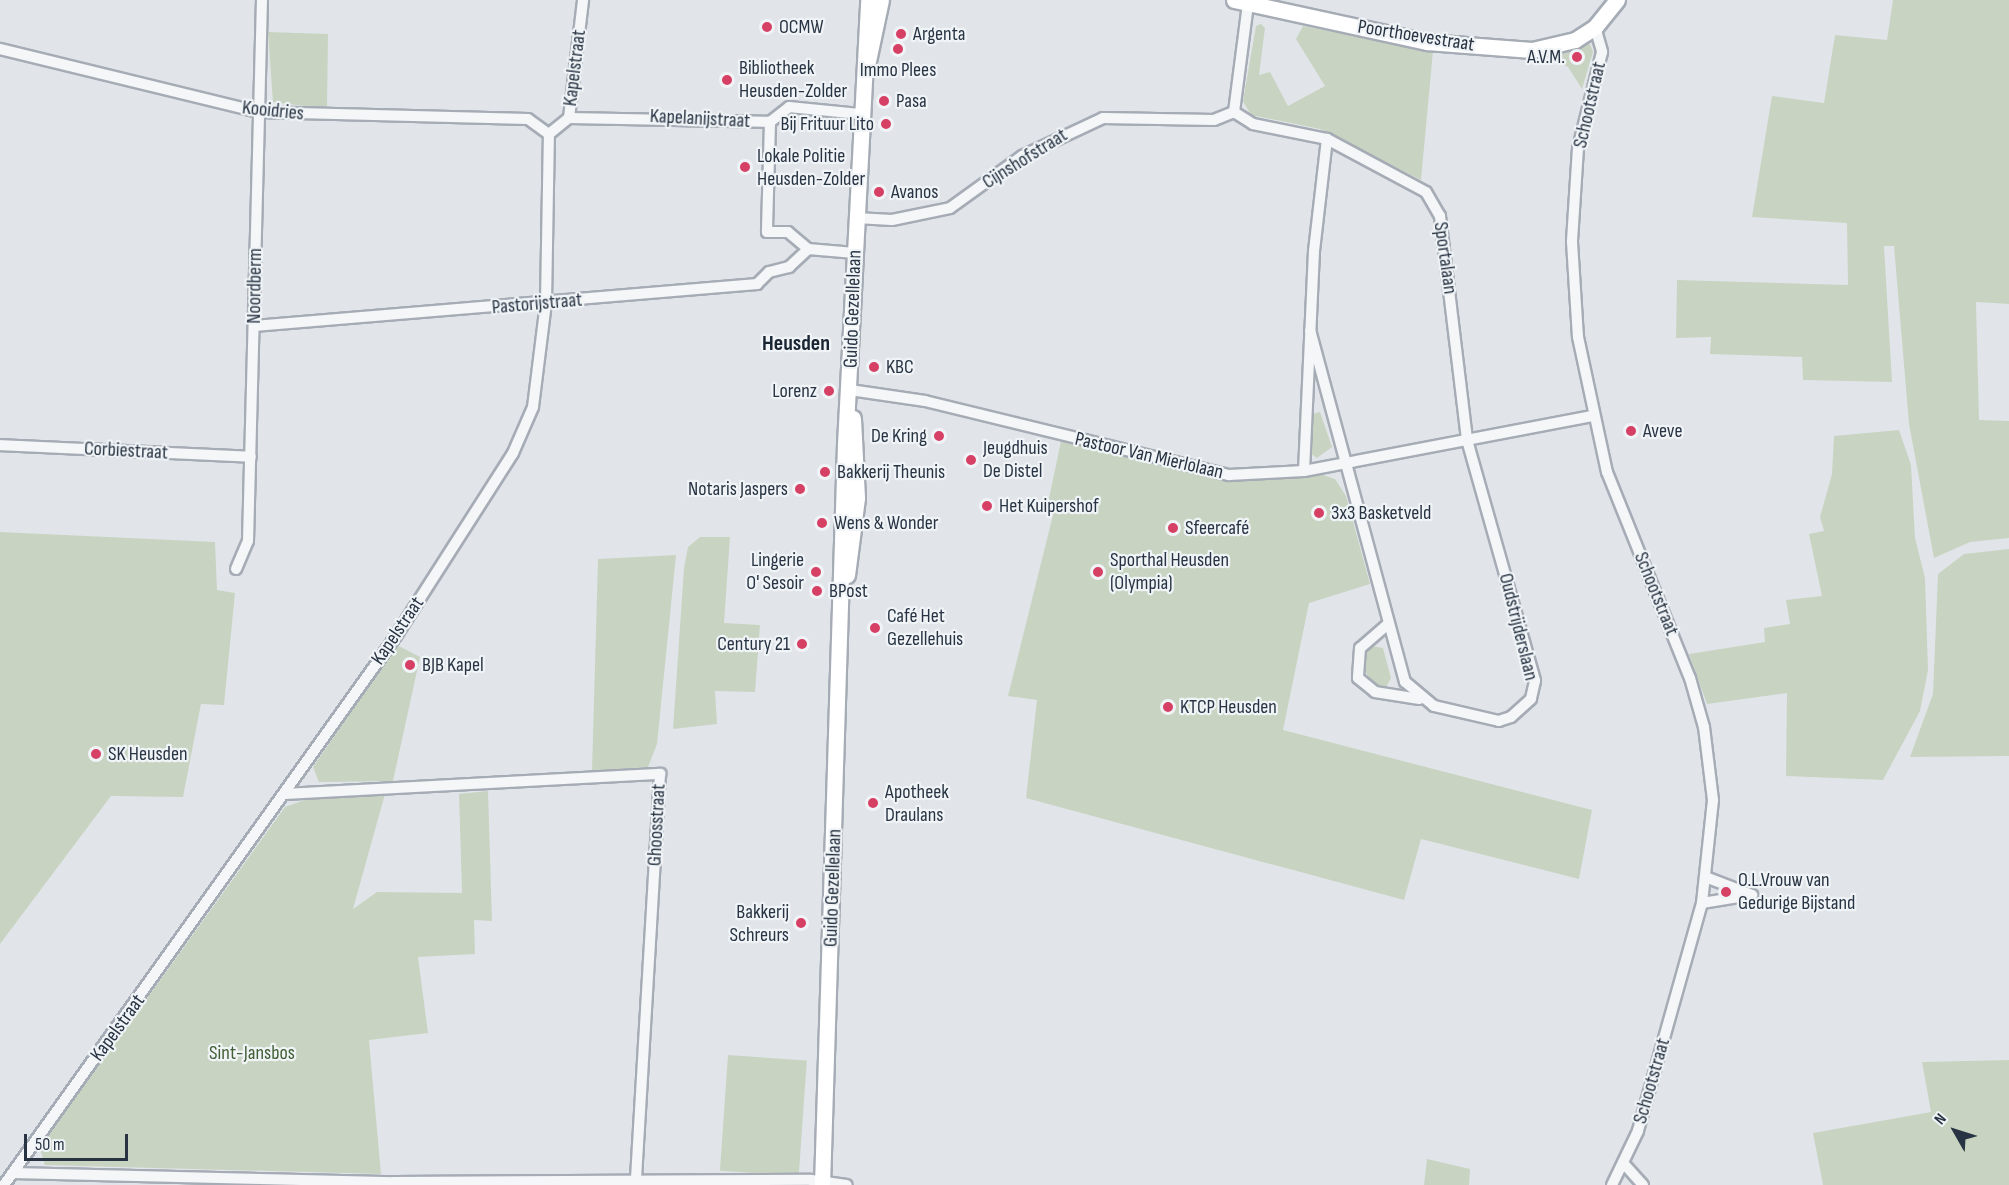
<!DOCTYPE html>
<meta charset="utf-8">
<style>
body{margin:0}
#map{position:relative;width:2009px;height:1185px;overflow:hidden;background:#e1e5ea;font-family:"Sofia Sans Condensed",sans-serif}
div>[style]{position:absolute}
.green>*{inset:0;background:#c8d4c1;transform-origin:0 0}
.roads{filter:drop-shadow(2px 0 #a6acb5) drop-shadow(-2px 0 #a6acb5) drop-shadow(0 2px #a6acb5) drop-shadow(0 -2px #a6acb5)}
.street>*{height:10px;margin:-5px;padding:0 5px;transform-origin:5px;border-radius:5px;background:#f4f6f8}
.secondary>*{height:15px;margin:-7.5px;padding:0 7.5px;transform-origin:7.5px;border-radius:7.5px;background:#fff}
.dots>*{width:16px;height:16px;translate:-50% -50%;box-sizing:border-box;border:3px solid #f0f4f7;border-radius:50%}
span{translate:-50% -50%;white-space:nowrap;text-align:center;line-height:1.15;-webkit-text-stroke:4.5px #f0f4f7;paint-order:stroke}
.poi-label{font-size:20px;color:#283443}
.left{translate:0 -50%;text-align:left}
.right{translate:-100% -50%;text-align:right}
.street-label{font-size:20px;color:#283443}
.park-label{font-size:20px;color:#415f35}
.quarter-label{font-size:22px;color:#1a2533;font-weight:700}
.north{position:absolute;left:1925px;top:1101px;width:60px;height:60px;-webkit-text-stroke:4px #f0f4f7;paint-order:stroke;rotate:309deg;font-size:16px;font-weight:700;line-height:24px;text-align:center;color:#283443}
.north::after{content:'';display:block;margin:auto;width:21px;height:27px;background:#283443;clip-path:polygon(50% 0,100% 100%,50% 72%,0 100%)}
.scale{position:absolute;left:24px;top:1134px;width:104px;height:27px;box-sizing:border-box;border:3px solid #283443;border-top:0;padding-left:8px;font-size:18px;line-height:21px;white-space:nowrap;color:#283443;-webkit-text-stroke:4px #f0f4f7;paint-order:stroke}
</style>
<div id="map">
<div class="green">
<i style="clip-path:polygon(1893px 0,2009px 0,2009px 304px,1976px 302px,1979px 420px,2009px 421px,2009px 538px,1970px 542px,1934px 558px,1909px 424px,1894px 246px,1884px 246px,1892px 382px,1803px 380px,1802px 357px,1710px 354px,1711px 337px,1676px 338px,1677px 280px,1848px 285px,1847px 223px,1752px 217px,1772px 96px,1824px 103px,1835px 35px,1887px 40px)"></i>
<i style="clip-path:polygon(1261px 24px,1265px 28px,1259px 75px,1270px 72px,1288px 106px,1325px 86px,1296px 39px,1303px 26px,1433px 51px,1421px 180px,1320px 129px,1251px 115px,1243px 101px,1256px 26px)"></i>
<i style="clip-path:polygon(268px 32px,328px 34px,327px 109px,273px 102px)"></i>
<i style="clip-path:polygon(1590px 44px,1593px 52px,1582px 89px,1568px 67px,1550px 57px)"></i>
<i style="clip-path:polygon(1320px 412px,1332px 447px,1317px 458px,1310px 453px,1310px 415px)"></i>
<i style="clip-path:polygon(1899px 430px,1911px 465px,1915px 538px,1925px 578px,1928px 670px,1920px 711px,1883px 780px,1786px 776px,1787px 693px,1707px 704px,1689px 654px,1765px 642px,1764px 628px,1790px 624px,1786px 600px,1822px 596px,1809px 534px,1824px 531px,1820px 517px,1832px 474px,1834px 436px)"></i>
<i style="clip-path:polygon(1061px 441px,1208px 477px,1268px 480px,1320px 474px,1335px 479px,1346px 496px,1370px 584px,1309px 603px,1283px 730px,1592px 810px,1579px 879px,1421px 839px,1404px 900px,1026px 798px,1037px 700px,1008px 696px,1054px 511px,1047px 508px)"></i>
<i style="clip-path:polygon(0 532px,215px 542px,217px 590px,235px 593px,224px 705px,201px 704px,183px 797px,111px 796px,0 944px)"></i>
<i style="clip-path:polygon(700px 537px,730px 537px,724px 623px,760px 625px,755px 692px,715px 691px,717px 724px,673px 729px,684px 568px,688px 547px)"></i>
<i style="clip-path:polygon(2009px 549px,2009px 756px,1910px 757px,1933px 694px,1938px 574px,1964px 554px)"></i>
<i style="clip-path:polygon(676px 555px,657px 744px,648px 767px,592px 771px,598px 559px)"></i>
<i style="clip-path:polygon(397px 645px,420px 657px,393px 781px,319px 782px,313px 767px)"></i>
<i style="clip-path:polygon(1372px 646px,1383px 648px,1391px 678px,1386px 687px,1375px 686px,1364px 670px,1364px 655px)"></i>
<i style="clip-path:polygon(488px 791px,492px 921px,474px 920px,475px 954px,418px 957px,428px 1033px,369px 1040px,381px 1174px,45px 1165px,41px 1152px,47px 1137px,285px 807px,310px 798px,385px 794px,353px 909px,377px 892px,462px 893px,459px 794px)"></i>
<i style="left:728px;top:1055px;width:79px;height:116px;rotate:4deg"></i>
<i style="clip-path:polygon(2009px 1060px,2009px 1185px,1823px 1185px,1813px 1133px,1931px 1112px,1922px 1062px)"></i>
<i style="clip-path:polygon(1427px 1159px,1470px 1169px,1469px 1185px,1424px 1185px)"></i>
</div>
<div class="roads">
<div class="street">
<i style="left:1248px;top:4px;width:109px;rotate:97.4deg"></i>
<i style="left:1234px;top:112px;width:22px;rotate:32deg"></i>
<i style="left:1253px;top:124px;width:76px;rotate:11.5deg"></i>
<i style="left:1327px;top:139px;width:112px;rotate:28.2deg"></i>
<i style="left:1426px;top:192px;width:28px;rotate:60deg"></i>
<i style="left:1440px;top:216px;width:226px;rotate:83.1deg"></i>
<i style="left:1467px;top:440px;width:250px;rotate:74.2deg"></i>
<i style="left:1535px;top:681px;width:18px;rotate:103deg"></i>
<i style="left:1531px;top:699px;width:27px;rotate:138deg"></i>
<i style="left:1511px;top:717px;width:13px;rotate:162deg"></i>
<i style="left:1499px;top:721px;width:67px;rotate:-167deg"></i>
<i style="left:1434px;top:706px;width:38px;rotate:-140deg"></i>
<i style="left:1405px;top:682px;width:364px;rotate:-105.1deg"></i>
<i style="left:1595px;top:27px;width:26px;rotate:74deg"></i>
<i style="left:1602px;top:52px;width:99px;rotate:104deg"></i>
<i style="left:1578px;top:148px;width:94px;rotate:93.7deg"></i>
<i style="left:1572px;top:242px;width:95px;rotate:86.4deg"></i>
<i style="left:1578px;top:337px;width:138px;rotate:77.9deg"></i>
<i style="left:1607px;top:472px;width:222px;rotate:68.1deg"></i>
<i style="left:1690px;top:678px;width:51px;rotate:74.1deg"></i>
<i style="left:1704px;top:727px;width:74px;rotate:83deg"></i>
<i style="left:1713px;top:800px;width:104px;rotate:96.1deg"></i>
<i style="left:1702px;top:903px;width:237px;rotate:105.7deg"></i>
<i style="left:1638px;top:1131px;width:60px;rotate:115.7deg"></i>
<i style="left:0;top:49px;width:267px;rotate:13.7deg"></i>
<i style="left:259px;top:112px;width:269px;rotate:1.5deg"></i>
<i style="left:528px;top:119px;width:26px;rotate:36deg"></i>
<i style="left:569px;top:118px;width:201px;rotate:1.1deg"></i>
<i style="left:770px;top:122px;width:24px;rotate:-38deg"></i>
<i style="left:789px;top:107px;width:71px;rotate:5.6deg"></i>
<i style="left:770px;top:122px;width:110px;rotate:91.6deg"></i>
<i style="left:767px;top:232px;width:21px"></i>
<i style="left:788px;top:232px;width:26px;rotate:40deg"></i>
<i style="left:808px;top:249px;width:47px;rotate:4.9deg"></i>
<i style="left:549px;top:134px;width:26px;rotate:-39deg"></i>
<i style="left:569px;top:118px;width:119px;rotate:-83.2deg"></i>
<i style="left:856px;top:218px;width:36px;rotate:3deg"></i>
<i style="left:892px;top:220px;width:59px;rotate:-11.7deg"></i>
<i style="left:950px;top:208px;width:89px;rotate:-35.8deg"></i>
<i style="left:1022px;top:156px;width:89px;rotate:-25.1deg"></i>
<i style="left:1103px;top:118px;width:111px;rotate:1deg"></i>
<i style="left:1214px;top:120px;width:22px;rotate:-22deg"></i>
<i style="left:254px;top:326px;width:505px;rotate:-4.77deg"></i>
<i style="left:757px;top:284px;width:17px;rotate:-45deg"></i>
<i style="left:769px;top:272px;width:21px;rotate:-14deg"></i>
<i style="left:789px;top:267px;width:26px;rotate:-43deg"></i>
<i style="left:850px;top:390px;width:76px;rotate:8.3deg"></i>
<i style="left:925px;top:401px;width:313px;rotate:13.7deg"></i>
<i style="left:1229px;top:475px;width:75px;rotate:-3.1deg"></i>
<i style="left:1304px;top:471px;width:292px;rotate:-10.8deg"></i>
<i style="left:0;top:445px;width:251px;rotate:2.7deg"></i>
<i style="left:1304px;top:471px;width:220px;rotate:-87.4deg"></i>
<i style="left:1314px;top:251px;width:113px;rotate:-83.4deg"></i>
<i style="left:236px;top:569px;width:30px;rotate:-67deg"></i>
<i style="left:248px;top:541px;width:541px;rotate:-88.52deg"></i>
<i style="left:1388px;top:624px;width:37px;rotate:139deg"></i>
<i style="left:1360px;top:648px;width:30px;rotate:94deg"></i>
<i style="left:1358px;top:678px;width:22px;rotate:39deg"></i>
<i style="left:1375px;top:692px;width:45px;rotate:9deg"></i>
<i style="left:285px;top:794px;width:376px;rotate:-3.1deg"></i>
<i style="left:660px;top:774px;width:406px;rotate:93.4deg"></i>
<i style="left:1708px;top:878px;width:45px;rotate:20.9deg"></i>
<i style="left:1702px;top:903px;width:51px;rotate:-9.1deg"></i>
<i style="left:1625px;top:1165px;width:27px;rotate:48deg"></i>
<i style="left:13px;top:1173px;width:381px;rotate:1.4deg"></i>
<i style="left:394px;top:1182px;width:417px;rotate:-0.3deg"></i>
<i style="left:811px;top:1180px;width:36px;rotate:8deg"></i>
<i style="left:4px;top:1185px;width:675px;rotate:-54.47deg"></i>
<i style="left:396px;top:636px;width:217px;rotate:-57.4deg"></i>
<i style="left:513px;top:453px;width:50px;rotate:-66.5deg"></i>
<i style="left:533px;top:407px;width:106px;rotate:-82.9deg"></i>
<i style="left:546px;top:302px;width:168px;rotate:-89deg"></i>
</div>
<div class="secondary">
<i style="left:1234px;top:0;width:198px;rotate:12.3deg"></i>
<i style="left:1427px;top:42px;width:105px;rotate:4.4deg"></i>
<i style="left:1532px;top:50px;width:44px;rotate:-13.1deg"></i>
<i style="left:1575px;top:40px;width:24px;rotate:-33deg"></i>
<i style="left:1595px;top:27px;width:35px;rotate:-51deg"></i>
<i style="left:868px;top:61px;width:62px;rotate:-78deg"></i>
<i style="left:847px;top:575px;width:78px;rotate:-82.6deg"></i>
<i style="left:857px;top:498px;width:80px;rotate:-92.9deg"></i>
<i style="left:822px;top:1185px;width:741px;rotate:-88.22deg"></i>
<i style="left:845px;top:444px;width:445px;rotate:-87deg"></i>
</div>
</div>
<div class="dots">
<i style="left:767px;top:27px;background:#d54064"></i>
<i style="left:901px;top:34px;background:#d54064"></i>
<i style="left:898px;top:49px;background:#d54064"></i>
<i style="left:1577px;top:57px;background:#d54064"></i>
<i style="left:727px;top:80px;background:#d54064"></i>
<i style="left:884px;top:101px;background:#d54064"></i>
<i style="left:886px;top:124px;background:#d54064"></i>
<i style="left:745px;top:167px;background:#d54064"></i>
<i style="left:879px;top:192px;background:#d54064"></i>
<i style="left:874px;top:367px;background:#d54064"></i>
<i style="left:829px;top:391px;background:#d54064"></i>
<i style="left:1631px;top:431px;background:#d54064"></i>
<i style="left:939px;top:436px;background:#d54064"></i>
<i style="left:971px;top:460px;background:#d54064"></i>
<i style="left:825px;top:472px;background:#d54064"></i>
<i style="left:800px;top:489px;background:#d54064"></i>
<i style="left:987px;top:506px;background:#d54064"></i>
<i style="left:1319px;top:513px;background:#d54064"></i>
<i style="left:822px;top:523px;background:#d54064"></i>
<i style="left:1173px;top:528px;background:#d54064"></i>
<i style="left:816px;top:572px;background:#d54064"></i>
<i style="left:1098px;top:572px;background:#d54064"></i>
<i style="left:817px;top:591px;background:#d54064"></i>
<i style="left:875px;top:628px;background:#d54064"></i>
<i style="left:802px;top:644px;background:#d54064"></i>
<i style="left:410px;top:665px;background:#d54064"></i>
<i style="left:1168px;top:707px;background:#d54064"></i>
<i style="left:96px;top:754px;background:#d54064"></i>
<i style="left:873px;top:803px;background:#d54064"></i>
<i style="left:1726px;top:892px;background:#d54064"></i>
<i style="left:801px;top:923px;background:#d54064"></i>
</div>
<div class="poi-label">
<span class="left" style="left:779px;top:27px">OCMW</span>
<span class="left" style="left:913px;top:34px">Argenta</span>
<span class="right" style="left:1565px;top:57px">A.V.M.</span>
<span class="left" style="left:739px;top:80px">Bibliotheek<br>Heusden-Zolder</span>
<span style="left:898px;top:70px">Immo Plees</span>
<span class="left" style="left:896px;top:101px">Pasa</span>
<span class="right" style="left:874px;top:124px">Bij Frituur Lito</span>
<span class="left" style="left:757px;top:168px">Lokale Politie<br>Heusden-Zolder</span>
<span class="left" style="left:891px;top:192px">Avanos</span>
<span class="left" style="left:886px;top:367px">KBC</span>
<span class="right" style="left:817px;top:391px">Lorenz</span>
<span class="left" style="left:1643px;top:431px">Aveve</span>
<span class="right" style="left:927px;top:436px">De Kring</span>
<span class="left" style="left:983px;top:460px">Jeugdhuis<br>De Distel</span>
<span class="left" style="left:837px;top:472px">Bakkerij Theunis</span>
<span class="right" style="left:788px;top:489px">Notaris Jaspers</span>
<span class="left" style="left:999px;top:506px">Het Kuipershof</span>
<span class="left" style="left:1331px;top:513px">3x3 Basketveld</span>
<span class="left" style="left:834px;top:523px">Wens &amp; Wonder</span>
<span class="left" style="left:1185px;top:528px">Sfeercafé</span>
<span class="right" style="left:804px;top:572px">Lingerie<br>O' Sesoir</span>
<span class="left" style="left:1110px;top:572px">Sporthal Heusden<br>(Olympia)</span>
<span class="left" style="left:829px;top:591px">BPost</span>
<span class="left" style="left:887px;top:628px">Café Het<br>Gezellehuis</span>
<span class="right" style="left:790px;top:644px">Century 21</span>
<span class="left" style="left:422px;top:665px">BJB Kapel</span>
<span class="left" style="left:1180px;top:707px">KTCP Heusden</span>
<span class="left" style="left:108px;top:754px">SK Heusden</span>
<span class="left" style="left:885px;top:804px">Apotheek<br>Draulans</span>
<span class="left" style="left:1738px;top:892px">O.L.Vrouw van<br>Gedurige Bijstand</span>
<span class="right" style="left:789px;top:924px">Bakkerij<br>Schreurs</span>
</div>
<div class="street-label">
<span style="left:1416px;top:36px;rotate:9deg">Poorthoevestraat</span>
<span style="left:575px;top:68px;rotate:-83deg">Kapelstraat</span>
<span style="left:1590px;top:105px;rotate:-77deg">Schootstraat</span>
<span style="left:273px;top:111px;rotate:6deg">Kooidries</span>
<span style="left:700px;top:119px;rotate:3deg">Kapelanijstraat</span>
<span style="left:1025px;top:159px;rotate:-32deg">Cijnshofstraat</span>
<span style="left:1445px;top:258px;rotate:82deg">Sportalaan</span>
<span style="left:255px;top:286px;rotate:-89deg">Noordberm</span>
<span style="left:537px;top:304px;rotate:-5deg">Pastorijstraat</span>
<span style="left:853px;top:309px;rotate:-88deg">Guido Gezellelaan</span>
<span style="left:126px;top:451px;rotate:3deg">Corbiestraat</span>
<span style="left:1149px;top:456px;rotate:13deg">Pastoor Van Mierlolaan</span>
<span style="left:1656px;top:594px;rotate:68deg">Schootstraat</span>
<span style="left:1518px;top:627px;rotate:76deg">Oudstrijderslaan</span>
<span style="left:398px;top:631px;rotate:-56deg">Kapelstraat</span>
<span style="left:657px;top:825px;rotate:-87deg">Ghoosstraat</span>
<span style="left:833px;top:888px;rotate:-88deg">Guido Gezellelaan</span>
<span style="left:118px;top:1028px;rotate:-54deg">Kapelstraat</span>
<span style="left:1652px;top:1081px;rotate:-74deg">Schootstraat</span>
</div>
<div class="park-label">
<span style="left:252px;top:1053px">Sint-Jansbos</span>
</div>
<div class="quarter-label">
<span style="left:796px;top:344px">Heusden</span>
</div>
<div class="north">N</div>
<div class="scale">50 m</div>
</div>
